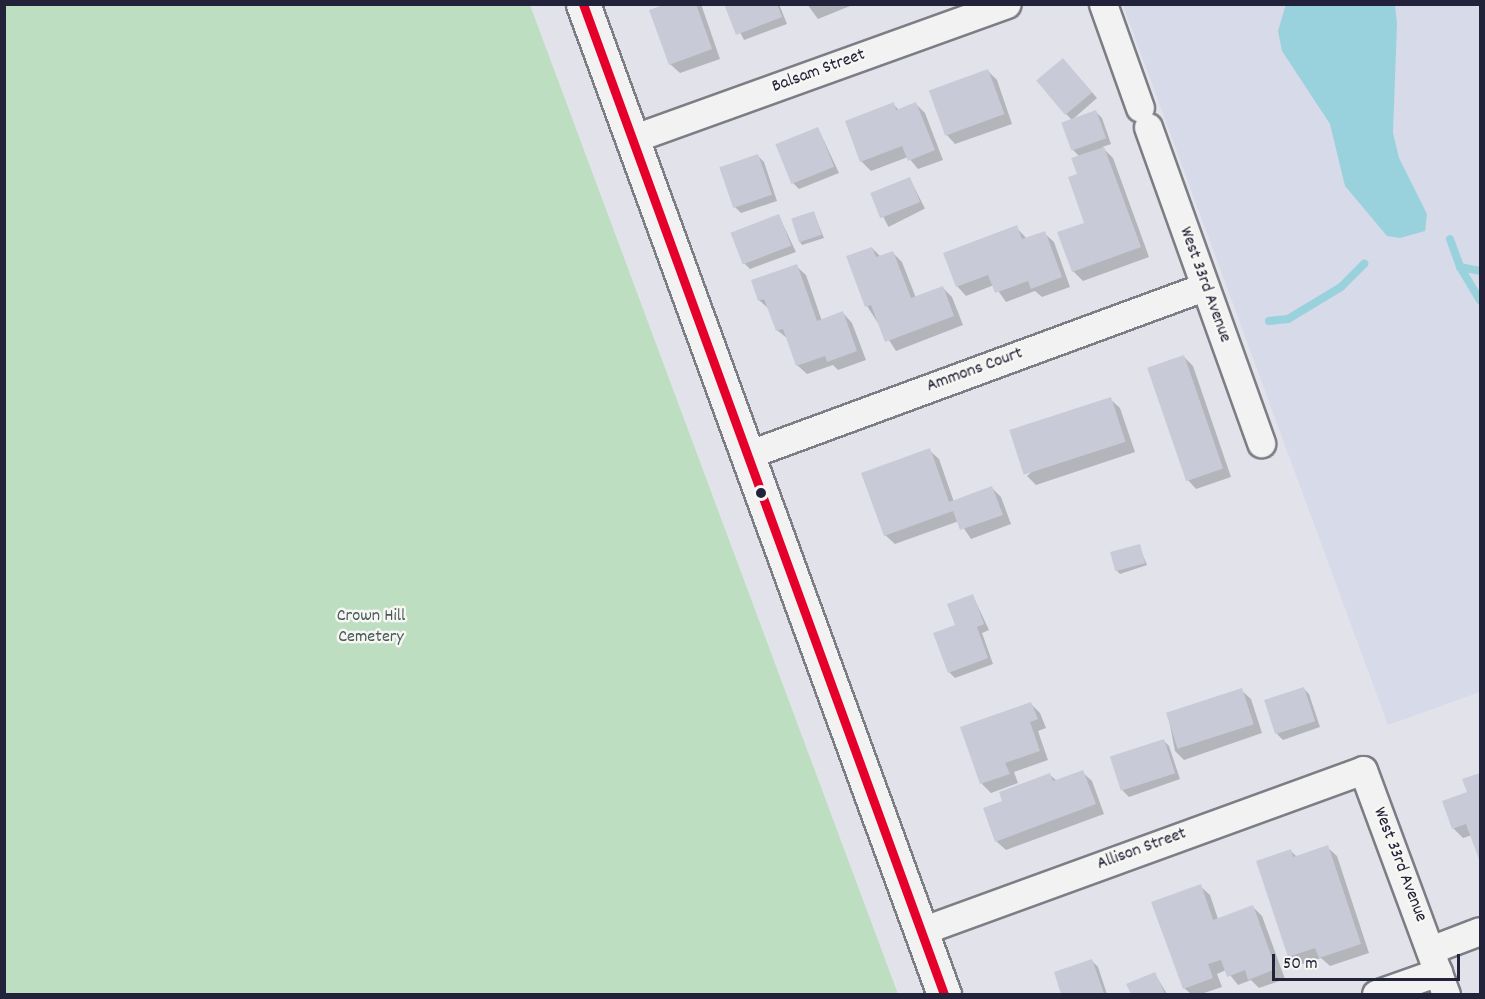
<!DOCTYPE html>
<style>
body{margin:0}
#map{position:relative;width:1485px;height:999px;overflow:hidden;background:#e2e3ea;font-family:Dekko,sans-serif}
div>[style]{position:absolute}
.built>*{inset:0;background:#d6dae9}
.green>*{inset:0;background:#bddec1}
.water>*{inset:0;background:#99d2dc}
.shadow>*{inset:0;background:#0003;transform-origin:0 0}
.stream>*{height:8px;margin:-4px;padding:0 4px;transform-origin:4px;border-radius:4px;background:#99d2dc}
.building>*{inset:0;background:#c8cbd7;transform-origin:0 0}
.roads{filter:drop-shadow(2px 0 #7d7d85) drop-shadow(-2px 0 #7d7d85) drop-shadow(0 2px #7d7d85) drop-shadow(0 -2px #7d7d85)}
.street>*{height:27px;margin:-13.5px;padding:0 13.5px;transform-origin:13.5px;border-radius:13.5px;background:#f2f2f2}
.secondary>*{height:33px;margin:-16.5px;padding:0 16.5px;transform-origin:16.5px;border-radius:16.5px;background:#f2f2f2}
.bus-1>*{height:9px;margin:-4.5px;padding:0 4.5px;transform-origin:4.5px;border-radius:4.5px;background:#e4002b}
.dots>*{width:16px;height:16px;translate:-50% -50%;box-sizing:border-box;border:3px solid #f6f6f2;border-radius:50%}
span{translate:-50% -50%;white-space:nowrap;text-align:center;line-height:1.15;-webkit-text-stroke:5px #f6f6f2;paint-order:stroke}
.street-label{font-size:18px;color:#22223b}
.park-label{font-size:18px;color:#475959}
.frame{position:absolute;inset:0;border:6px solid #22223b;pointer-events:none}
.scale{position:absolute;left:1272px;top:954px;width:188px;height:27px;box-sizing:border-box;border:3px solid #22223b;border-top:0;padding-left:8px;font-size:18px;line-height:21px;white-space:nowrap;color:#22223b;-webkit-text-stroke:4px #f6f6f2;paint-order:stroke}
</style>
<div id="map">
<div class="built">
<i style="clip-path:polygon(1123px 5px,1480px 5px,1480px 692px,1388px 725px)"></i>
</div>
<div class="green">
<i style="clip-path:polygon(5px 4px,530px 5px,898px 994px,5px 994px)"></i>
</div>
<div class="water">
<i style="clip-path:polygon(1286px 4px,1395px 5px,1397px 24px,1393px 133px,1399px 158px,1427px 214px,1425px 231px,1400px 238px,1387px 236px,1345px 186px,1330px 124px,1282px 51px,1278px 31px)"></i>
</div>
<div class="shadow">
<i style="clip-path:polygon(669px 4px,701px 4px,720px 59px,680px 73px,670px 64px)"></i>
<i style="clip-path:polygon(726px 4px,779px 4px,787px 24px,744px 40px)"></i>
<i style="clip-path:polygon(807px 4px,855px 4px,818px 19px)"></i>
<i style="clip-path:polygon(1069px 66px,1097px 98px,1072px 120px,1096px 112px,1102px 118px,1111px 144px,1102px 147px,1113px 158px,1149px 257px,1083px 281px,1073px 271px,1086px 224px,1078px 175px,1080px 157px,1072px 149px,1072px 120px,1066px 114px)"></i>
<i style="clip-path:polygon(988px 71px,997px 80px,1012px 124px,955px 144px,946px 134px)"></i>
<i style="clip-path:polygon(893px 104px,899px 110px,916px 104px,925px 113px,943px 160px,918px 169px,908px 157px,871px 171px,861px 161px)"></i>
<i style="clip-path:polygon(818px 128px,839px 173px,799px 189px,793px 183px)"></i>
<i style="clip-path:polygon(758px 156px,764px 162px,777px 201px,741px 213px,735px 207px)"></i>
<i style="left:910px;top:179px;width:33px;height:41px;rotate:63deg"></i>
<i style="clip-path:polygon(814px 213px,824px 238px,802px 245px,800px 242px)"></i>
<i style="clip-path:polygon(779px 216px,796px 252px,750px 269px,744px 263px)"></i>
<i style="clip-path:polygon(1016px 227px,1027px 239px,1044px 233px,1054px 242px,1070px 287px,1042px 297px,1035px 291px,1006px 302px,994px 285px,966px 296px,957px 286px)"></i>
<i style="clip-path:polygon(872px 248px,881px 257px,893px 253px,902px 262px,916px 298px,943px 288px,952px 297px,963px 325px,896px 351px,867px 306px,848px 257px)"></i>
<i style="clip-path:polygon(796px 266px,806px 275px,822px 321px,843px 313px,852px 323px,866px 360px,838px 370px,833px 365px,807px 374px,797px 365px,788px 339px,777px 330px,769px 309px,759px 300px)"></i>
<i style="clip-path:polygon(1184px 357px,1193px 366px,1231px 477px,1196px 489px,1187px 479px)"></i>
<i style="clip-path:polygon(1110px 399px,1120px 408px,1135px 452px,1036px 485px,1027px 476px)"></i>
<i style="clip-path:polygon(929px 450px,939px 459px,954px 502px,992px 488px,1001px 497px,1011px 524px,971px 539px,959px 521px,895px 544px,885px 535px)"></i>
<i style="clip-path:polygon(1139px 546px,1147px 565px,1120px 574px,1117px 571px)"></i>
<i style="clip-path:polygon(973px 596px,989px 630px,982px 633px,993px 664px,955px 678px,949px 672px,957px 626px)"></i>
<i style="clip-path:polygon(1303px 688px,1309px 694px,1320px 727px,1283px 740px,1277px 734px)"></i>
<i style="clip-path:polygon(1241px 690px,1251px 699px,1262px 733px,1184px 760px,1175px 751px,1168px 715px)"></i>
<i style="clip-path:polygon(1031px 704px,1040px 713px,1046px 728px,1038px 731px,1048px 760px,1014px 772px,1018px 783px,991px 793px,982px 784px,962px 728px)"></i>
<i style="clip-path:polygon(1163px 740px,1169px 746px,1180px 779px,1129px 797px,1123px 791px,1112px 758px)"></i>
<i style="clip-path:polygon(1082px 772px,1092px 781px,1104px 814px,1006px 850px,996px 841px,1004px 802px,1050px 775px,1057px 781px)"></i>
<i style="clip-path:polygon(1480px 774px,1480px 859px,1472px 835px,1463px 838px,1454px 829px,1444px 802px,1469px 793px,1464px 780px)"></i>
<i style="clip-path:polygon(1327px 847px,1337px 856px,1369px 953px,1330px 966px,1321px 958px,1299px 965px,1290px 956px,1290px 850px,1297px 857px)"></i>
<i style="clip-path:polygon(1200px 886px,1210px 895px,1218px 919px,1253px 907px,1262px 916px,1285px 979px,1259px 988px,1251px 980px,1238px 985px,1226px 970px,1217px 974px,1222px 987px,1201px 994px,1191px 994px,1184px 988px)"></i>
<i style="clip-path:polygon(1092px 961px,1098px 967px,1107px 994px,1063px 994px,1056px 973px)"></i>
<i style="clip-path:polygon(1155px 974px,1167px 994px,1132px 994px,1128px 985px)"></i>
</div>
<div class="stream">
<i style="left:1450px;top:239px;width:30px;rotate:70deg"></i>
<i style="left:1460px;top:267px;width:39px;rotate:59deg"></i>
<i style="left:1460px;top:267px;width:20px;rotate:11deg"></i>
<i style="left:1269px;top:321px;width:19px;rotate:-6deg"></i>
<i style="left:1288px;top:319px;width:62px;rotate:-31.1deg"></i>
<i style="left:1341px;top:287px;width:33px;rotate:-45deg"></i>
</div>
<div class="building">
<i style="clip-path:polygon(666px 4px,696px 4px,712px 49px,669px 65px,649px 10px)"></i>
<i style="clip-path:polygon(724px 4px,777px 4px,782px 17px,736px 35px)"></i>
<i style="left:1063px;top:58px;width:45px;height:35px;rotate:50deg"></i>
<i style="left:988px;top:69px;width:48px;height:63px;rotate:70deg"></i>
<i style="clip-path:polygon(894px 102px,896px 110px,916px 102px,935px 150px,908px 161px,902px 146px,860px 162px,845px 121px)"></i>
<i style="left:1096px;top:110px;width:30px;height:37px;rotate:70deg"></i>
<i style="left:818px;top:127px;width:43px;height:46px;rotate:68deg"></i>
<i style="clip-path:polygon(1104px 147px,1141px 247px,1072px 272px,1057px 232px,1084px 223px,1068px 177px,1077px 174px,1071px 158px)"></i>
<i style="left:758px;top:154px;width:43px;height:41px;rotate:71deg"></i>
<i style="left:910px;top:177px;width:27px;height:43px;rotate:68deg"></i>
<i style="left:814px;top:211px;width:25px;height:24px;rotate:72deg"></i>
<i style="left:779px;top:214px;width:34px;height:52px;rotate:69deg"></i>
<i style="clip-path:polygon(1017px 225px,1022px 239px,1045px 231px,1062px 277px,1031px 289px,1028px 281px,995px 293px,988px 275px,956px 287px,943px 253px)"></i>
<i style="clip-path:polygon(872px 247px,876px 257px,893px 251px,911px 298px,943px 286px,954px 316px,885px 342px,871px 305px,865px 307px,846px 256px)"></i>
<i style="clip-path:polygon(797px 264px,817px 321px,843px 311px,857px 351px,827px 362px,825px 356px,796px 366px,783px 329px,776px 331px,764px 299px,758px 301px,751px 280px)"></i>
<i style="left:1184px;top:355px;width:120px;height:39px;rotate:71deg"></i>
<i style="left:1111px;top:397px;width:47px;height:107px;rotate:72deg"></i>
<i style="clip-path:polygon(930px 448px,949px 502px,992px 486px,1003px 515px,960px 530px,953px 511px,884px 536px,861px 473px)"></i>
<i style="left:1140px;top:544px;width:20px;height:31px;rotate:75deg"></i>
<i style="clip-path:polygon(973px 594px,984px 624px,977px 627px,988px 658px,948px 673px,933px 633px,955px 625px,947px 604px)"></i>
<i style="left:1304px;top:687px;width:36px;height:42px;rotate:72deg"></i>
<i style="left:1242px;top:688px;width:38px;height:80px;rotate:72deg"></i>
<i style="clip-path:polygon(1031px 702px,1038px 719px,1030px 722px,1040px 751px,1005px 763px,1010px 774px,980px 784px,960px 727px)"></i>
<i style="left:1164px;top:739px;width:36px;height:57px;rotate:72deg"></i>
<i style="clip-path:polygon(1083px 770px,1096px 804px,995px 842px,983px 808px,1002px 801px,999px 792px,1050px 773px,1053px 781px)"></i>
<i style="clip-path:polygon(1480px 773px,1480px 862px,1466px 824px,1452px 829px,1442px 801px,1467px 792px,1462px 779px)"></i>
<i style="clip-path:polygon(1328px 845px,1361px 944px,1319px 958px,1315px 948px,1288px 957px,1256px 861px,1291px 849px,1293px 857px)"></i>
<i style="clip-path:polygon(1201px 884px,1213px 920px,1253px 905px,1276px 969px,1248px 980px,1245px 970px,1227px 977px,1221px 960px,1208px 964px,1213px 978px,1183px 989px,1151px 902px)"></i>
<i style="clip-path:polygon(1092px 959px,1104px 994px,1061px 994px,1054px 972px)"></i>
<i style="clip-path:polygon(1155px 972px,1165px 994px,1131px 994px,1126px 984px)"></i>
</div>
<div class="roads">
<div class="street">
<i style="left:1103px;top:4px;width:110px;rotate:70.4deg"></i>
<i style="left:1148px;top:127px;width:336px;rotate:70.3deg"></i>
<i style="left:632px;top:139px;width:398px;rotate:-19.8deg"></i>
<i style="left:747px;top:455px;width:487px;rotate:-20.2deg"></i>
<i style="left:921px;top:931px;width:470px;rotate:-20deg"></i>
<i style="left:1363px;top:770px;width:239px;rotate:69.7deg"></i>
<i style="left:1430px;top:950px;width:53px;rotate:-20.8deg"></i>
<i style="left:1376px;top:994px;width:66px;rotate:-19.5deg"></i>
</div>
<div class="secondary">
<i style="left:583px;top:4px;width:1054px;rotate:69.97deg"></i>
</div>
</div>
<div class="bus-1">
<i style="left:583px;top:4px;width:1054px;rotate:69.97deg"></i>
</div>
<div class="dots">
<i style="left:761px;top:493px;background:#22223b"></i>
</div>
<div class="street-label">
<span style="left:819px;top:72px;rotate:-20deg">Balsam Street</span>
<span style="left:1204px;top:285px;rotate:70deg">West 33rd Avenue</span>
<span style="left:975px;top:371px;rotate:-20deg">Ammons Court</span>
<span style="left:1142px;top:850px;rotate:-20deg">Allison Street</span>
<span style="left:1399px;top:865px;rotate:69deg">West 33rd Avenue</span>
</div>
<div class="park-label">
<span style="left:371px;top:628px">Crown Hill<br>Cemetery</span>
</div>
<div class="frame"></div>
<div class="scale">50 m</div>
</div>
